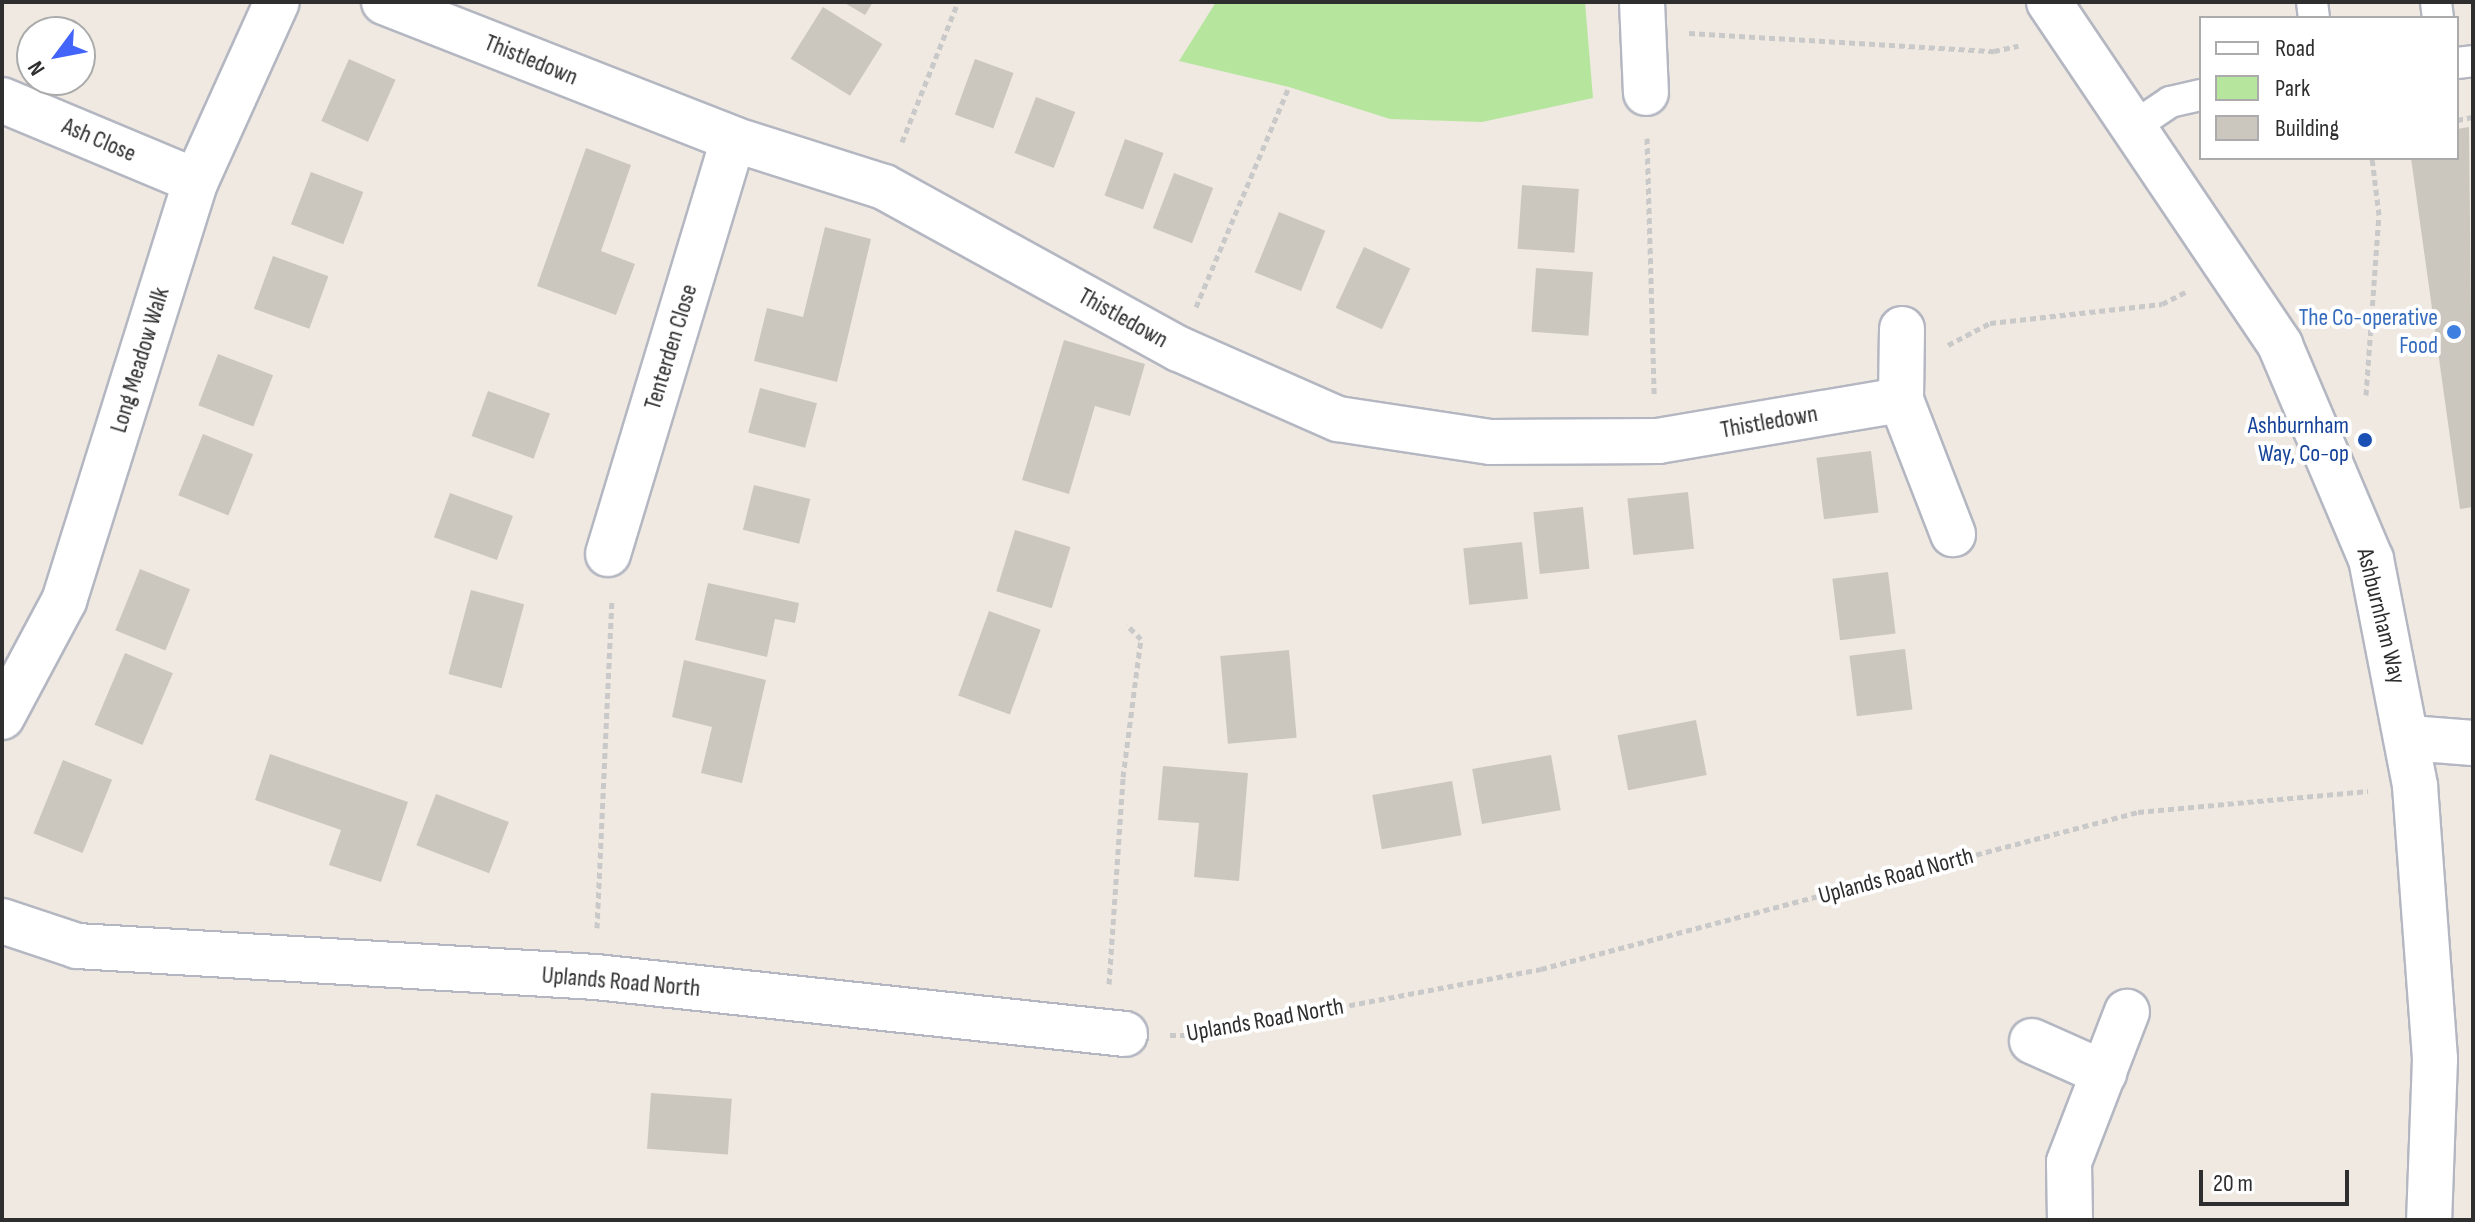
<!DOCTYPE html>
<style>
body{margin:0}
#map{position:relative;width:2475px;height:1222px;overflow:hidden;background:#efe9e1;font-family:"Sofia Sans Condensed",sans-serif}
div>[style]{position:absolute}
.green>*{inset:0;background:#b6e59e}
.building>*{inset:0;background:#cbc7bf;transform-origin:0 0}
.path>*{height:5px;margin-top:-2.5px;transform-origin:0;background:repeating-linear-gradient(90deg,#c9c9c9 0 6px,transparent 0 10px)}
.roads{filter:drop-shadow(2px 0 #b4b7c1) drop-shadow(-2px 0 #b4b7c1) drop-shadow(0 2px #b4b7c1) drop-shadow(0 -2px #b4b7c1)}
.lane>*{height:30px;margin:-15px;padding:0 15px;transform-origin:15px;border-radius:15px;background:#fff}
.street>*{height:44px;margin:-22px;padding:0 22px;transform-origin:22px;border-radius:22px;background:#fff}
.secondary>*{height:44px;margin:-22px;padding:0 22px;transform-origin:22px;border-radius:22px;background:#fff}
.dots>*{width:22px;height:22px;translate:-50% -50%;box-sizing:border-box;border:4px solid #fff;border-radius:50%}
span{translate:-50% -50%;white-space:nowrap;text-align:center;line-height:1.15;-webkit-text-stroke:8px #fff;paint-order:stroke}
.street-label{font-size:24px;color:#2e2e2e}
.shop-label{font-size:24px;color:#366cbe}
.right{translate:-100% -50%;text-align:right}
.transit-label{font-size:24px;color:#164399}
.frame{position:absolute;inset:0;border:4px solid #2e2e2e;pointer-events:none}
.legend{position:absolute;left:2199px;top:16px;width:260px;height:144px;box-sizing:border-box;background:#fff;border:2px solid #ababab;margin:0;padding:10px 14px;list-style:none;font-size:24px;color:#2e2e2e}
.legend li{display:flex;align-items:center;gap:16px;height:40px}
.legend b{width:40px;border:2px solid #ababab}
.north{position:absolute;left:16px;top:16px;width:80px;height:80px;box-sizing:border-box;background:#fff;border:2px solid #ababab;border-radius:50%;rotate:238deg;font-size:22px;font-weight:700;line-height:32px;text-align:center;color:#2e2e2e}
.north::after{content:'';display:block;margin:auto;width:28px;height:36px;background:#4264fb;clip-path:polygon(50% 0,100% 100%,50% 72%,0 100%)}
.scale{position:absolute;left:2199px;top:1170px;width:150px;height:36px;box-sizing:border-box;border:4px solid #2e2e2e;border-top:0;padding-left:10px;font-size:24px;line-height:28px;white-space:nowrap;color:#2e2e2e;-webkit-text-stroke:6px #fff;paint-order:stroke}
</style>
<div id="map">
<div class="green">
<i style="clip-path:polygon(1216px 2px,1585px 2px,1593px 98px,1482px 122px,1390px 119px,1289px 87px,1179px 61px)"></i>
</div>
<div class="building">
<i style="clip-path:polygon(843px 2px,873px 2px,865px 15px)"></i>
<i style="left:823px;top:7px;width:70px;height:61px;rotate:32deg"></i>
<i style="left:349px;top:59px;width:51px;height:68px;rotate:24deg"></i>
<i style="left:975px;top:59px;width:41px;height:59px;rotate:20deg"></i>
<i style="left:1036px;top:97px;width:42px;height:60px;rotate:21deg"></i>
<i style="clip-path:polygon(2469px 127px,2473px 507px,2460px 509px,2411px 158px,2457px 158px,2457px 129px)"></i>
<i style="left:1125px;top:139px;width:41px;height:60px;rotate:20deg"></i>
<i style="clip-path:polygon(586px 148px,631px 165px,601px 251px,635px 264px,616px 315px,537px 286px)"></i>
<i style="left:311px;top:172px;width:56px;height:56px;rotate:21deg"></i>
<i style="left:1174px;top:173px;width:42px;height:59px;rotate:21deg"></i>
<i style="left:1522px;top:185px;width:57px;height:64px;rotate:4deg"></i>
<i style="left:1279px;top:212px;width:50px;height:65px;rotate:22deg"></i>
<i style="clip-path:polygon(825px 227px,871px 239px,837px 382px,754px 361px,767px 308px,803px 317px)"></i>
<i style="left:1364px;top:247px;width:51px;height:67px;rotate:25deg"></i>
<i style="left:273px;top:256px;width:59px;height:56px;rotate:20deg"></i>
<i style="left:1536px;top:268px;width:57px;height:64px;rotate:4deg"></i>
<i style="clip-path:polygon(1064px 340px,1145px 364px,1130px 416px,1095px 406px,1069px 494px,1022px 480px)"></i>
<i style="left:218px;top:354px;width:59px;height:55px;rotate:21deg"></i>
<i style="left:760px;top:388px;width:59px;height:46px;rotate:15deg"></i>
<i style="left:488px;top:391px;width:66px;height:48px;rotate:20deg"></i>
<i style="left:203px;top:434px;width:54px;height:66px;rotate:22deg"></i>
<i style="left:1871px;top:451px;width:62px;height:55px;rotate:83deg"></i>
<i style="left:754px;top:485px;width:58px;height:46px;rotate:14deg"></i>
<i style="left:1688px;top:492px;width:57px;height:61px;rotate:84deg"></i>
<i style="left:450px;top:493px;width:67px;height:47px;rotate:20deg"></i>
<i style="left:1583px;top:507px;width:62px;height:50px;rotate:84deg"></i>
<i style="left:1015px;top:530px;width:58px;height:64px;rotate:17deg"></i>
<i style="left:1522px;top:542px;width:57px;height:59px;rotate:84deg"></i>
<i style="left:140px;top:569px;width:54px;height:66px;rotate:22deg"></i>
<i style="left:1888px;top:572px;width:62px;height:56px;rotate:83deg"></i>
<i style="clip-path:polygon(708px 583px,799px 603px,795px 623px,775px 619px,767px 657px,695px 640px)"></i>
<i style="left:471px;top:590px;width:55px;height:87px;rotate:15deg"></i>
<i style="left:989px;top:611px;width:55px;height:90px;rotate:20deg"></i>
<i style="left:1905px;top:649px;width:61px;height:56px;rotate:83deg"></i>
<i style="left:1289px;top:650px;width:88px;height:69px;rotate:85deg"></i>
<i style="left:125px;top:653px;width:52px;height:78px;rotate:23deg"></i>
<i style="clip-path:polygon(684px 660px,766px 680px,742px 783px,701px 773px,712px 727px,672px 717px)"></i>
<i style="left:1696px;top:720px;width:56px;height:80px;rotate:79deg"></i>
<i style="clip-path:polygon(270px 754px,408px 802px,381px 882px,329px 865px,341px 830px,255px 800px)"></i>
<i style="left:1551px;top:755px;width:56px;height:80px;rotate:80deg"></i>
<i style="left:63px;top:760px;width:53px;height:79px;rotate:22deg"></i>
<i style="clip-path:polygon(1163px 766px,1248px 773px,1239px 881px,1194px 877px,1199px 823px,1158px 820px)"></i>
<i style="left:1452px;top:781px;width:55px;height:81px;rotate:80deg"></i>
<i style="left:436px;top:794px;width:78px;height:55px;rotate:21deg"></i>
<i style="left:651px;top:1093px;width:81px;height:56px;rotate:4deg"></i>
</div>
<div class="path">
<i style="left:1689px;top:33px;width:306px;rotate:3.4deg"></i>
<i style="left:1994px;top:51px;width:25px;rotate:-12deg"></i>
<i style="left:2457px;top:120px;width:16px;rotate:-11deg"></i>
<i style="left:1647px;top:138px;width:258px;rotate:88.4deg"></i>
<i style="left:902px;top:142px;width:151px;rotate:-68.2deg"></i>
<i style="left:1196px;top:307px;width:239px;rotate:-67.1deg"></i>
<i style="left:1948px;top:345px;width:47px;rotate:-27.6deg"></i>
<i style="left:1990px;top:323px;width:173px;rotate:-6.3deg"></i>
<i style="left:2162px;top:304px;width:29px;rotate:-27deg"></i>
<i style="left:2366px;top:395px;width:180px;rotate:-85.9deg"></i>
<i style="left:2379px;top:215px;width:57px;rotate:-97deg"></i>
<i style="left:597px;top:928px;width:329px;rotate:-87.4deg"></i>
<i style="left:1109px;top:984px;width:207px;rotate:-86.1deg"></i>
<i style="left:1123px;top:777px;width:139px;rotate:-82.6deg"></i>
<i style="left:1141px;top:639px;width:20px;rotate:-135deg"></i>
<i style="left:1170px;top:1035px;width:22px"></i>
<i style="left:1192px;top:1035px;width:355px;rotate:-10.7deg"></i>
<i style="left:1541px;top:969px;width:617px;rotate:-14.73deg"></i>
<i style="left:2138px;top:812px;width:231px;rotate:-5.2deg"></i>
</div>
<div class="roads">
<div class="lane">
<i style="left:2312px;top:2px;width:16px;rotate:83deg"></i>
<i style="left:2436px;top:2px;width:16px;rotate:83deg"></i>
<i style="left:2457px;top:63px;width:16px;rotate:-7deg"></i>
<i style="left:2133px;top:127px;width:45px;rotate:-34deg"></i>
<i style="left:2170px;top:102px;width:32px;rotate:-13deg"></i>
</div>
<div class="street">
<i style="left:384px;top:2px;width:375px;rotate:21.4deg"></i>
<i style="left:733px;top:139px;width:158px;rotate:17.6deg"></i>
<i style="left:884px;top:187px;width:337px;rotate:28.8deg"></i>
<i style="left:1179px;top:349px;width:174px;rotate:23.8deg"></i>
<i style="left:1338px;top:419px;width:154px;rotate:8.6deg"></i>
<i style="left:1490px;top:442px;width:168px;rotate:-0.3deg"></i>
<i style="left:1658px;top:441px;width:246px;rotate:-9.6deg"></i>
<i style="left:1901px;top:400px;width:144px;rotate:68.8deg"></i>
<i style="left:1642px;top:2px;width:91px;rotate:87.5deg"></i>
<i style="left:2px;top:100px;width:210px;rotate:22.7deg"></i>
<i style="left:1901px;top:400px;width:71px;rotate:-89.2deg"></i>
<i style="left:608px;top:554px;width:433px;rotate:-73.2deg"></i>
<i style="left:2409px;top:738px;width:64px;rotate:4.5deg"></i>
<i style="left:2px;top:921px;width:79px;rotate:18.4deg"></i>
<i style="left:77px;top:946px;width:520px;rotate:3.42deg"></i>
<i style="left:596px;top:977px;width:532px;rotate:6.15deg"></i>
<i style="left:2032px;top:1041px;width:79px;rotate:24deg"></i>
<i style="left:2070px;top:1220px;width:58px;rotate:-91deg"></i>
<i style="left:2069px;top:1162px;width:161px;rotate:-68.9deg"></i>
</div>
<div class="secondary">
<i style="left:2049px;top:2px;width:414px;rotate:56deg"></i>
<i style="left:2280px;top:345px;width:233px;rotate:67deg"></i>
<i style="left:2371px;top:559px;width:231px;rotate:79deg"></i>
<i style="left:2415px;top:786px;width:274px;rotate:85.8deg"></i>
<i style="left:2435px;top:1059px;width:161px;rotate:92.1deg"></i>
<i style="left:2px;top:717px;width:132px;rotate:-61.9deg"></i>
<i style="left:64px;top:601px;width:440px;rotate:-72.6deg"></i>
<i style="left:196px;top:181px;width:196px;rotate:-65.7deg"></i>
</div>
</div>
<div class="dots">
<i style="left:2454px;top:332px;background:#3f7fe0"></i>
<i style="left:2365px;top:440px;background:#1a4fb4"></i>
</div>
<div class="street-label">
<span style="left:531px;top:60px;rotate:22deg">Thistledown</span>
<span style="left:99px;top:140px;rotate:23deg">Ash Close</span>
<span style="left:1123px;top:318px;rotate:29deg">Thistledown</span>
<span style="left:671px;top:347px;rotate:-73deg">Tenterden Close</span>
<span style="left:140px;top:360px;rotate:-73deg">Long Meadow Walk</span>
<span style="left:1769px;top:422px;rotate:-10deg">Thistledown</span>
<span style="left:2381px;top:616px;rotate:76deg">Ashburnham Way</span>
<span style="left:1896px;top:876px;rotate:-15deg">Uplands Road North</span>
<span style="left:621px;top:982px;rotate:5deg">Uplands Road North</span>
<span style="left:1265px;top:1020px;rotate:-10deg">Uplands Road North</span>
</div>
<div class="shop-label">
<span class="right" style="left:2438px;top:332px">The Co-operative<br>Food</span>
</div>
<div class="transit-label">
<span class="right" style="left:2349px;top:440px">Ashburnham<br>Way, Co-op</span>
</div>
<div class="frame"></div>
<ul class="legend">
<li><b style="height:10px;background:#fff"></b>Road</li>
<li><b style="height:22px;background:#b6e59e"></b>Park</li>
<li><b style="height:22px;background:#cbc7bf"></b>Building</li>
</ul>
<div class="north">N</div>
<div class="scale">20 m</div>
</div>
